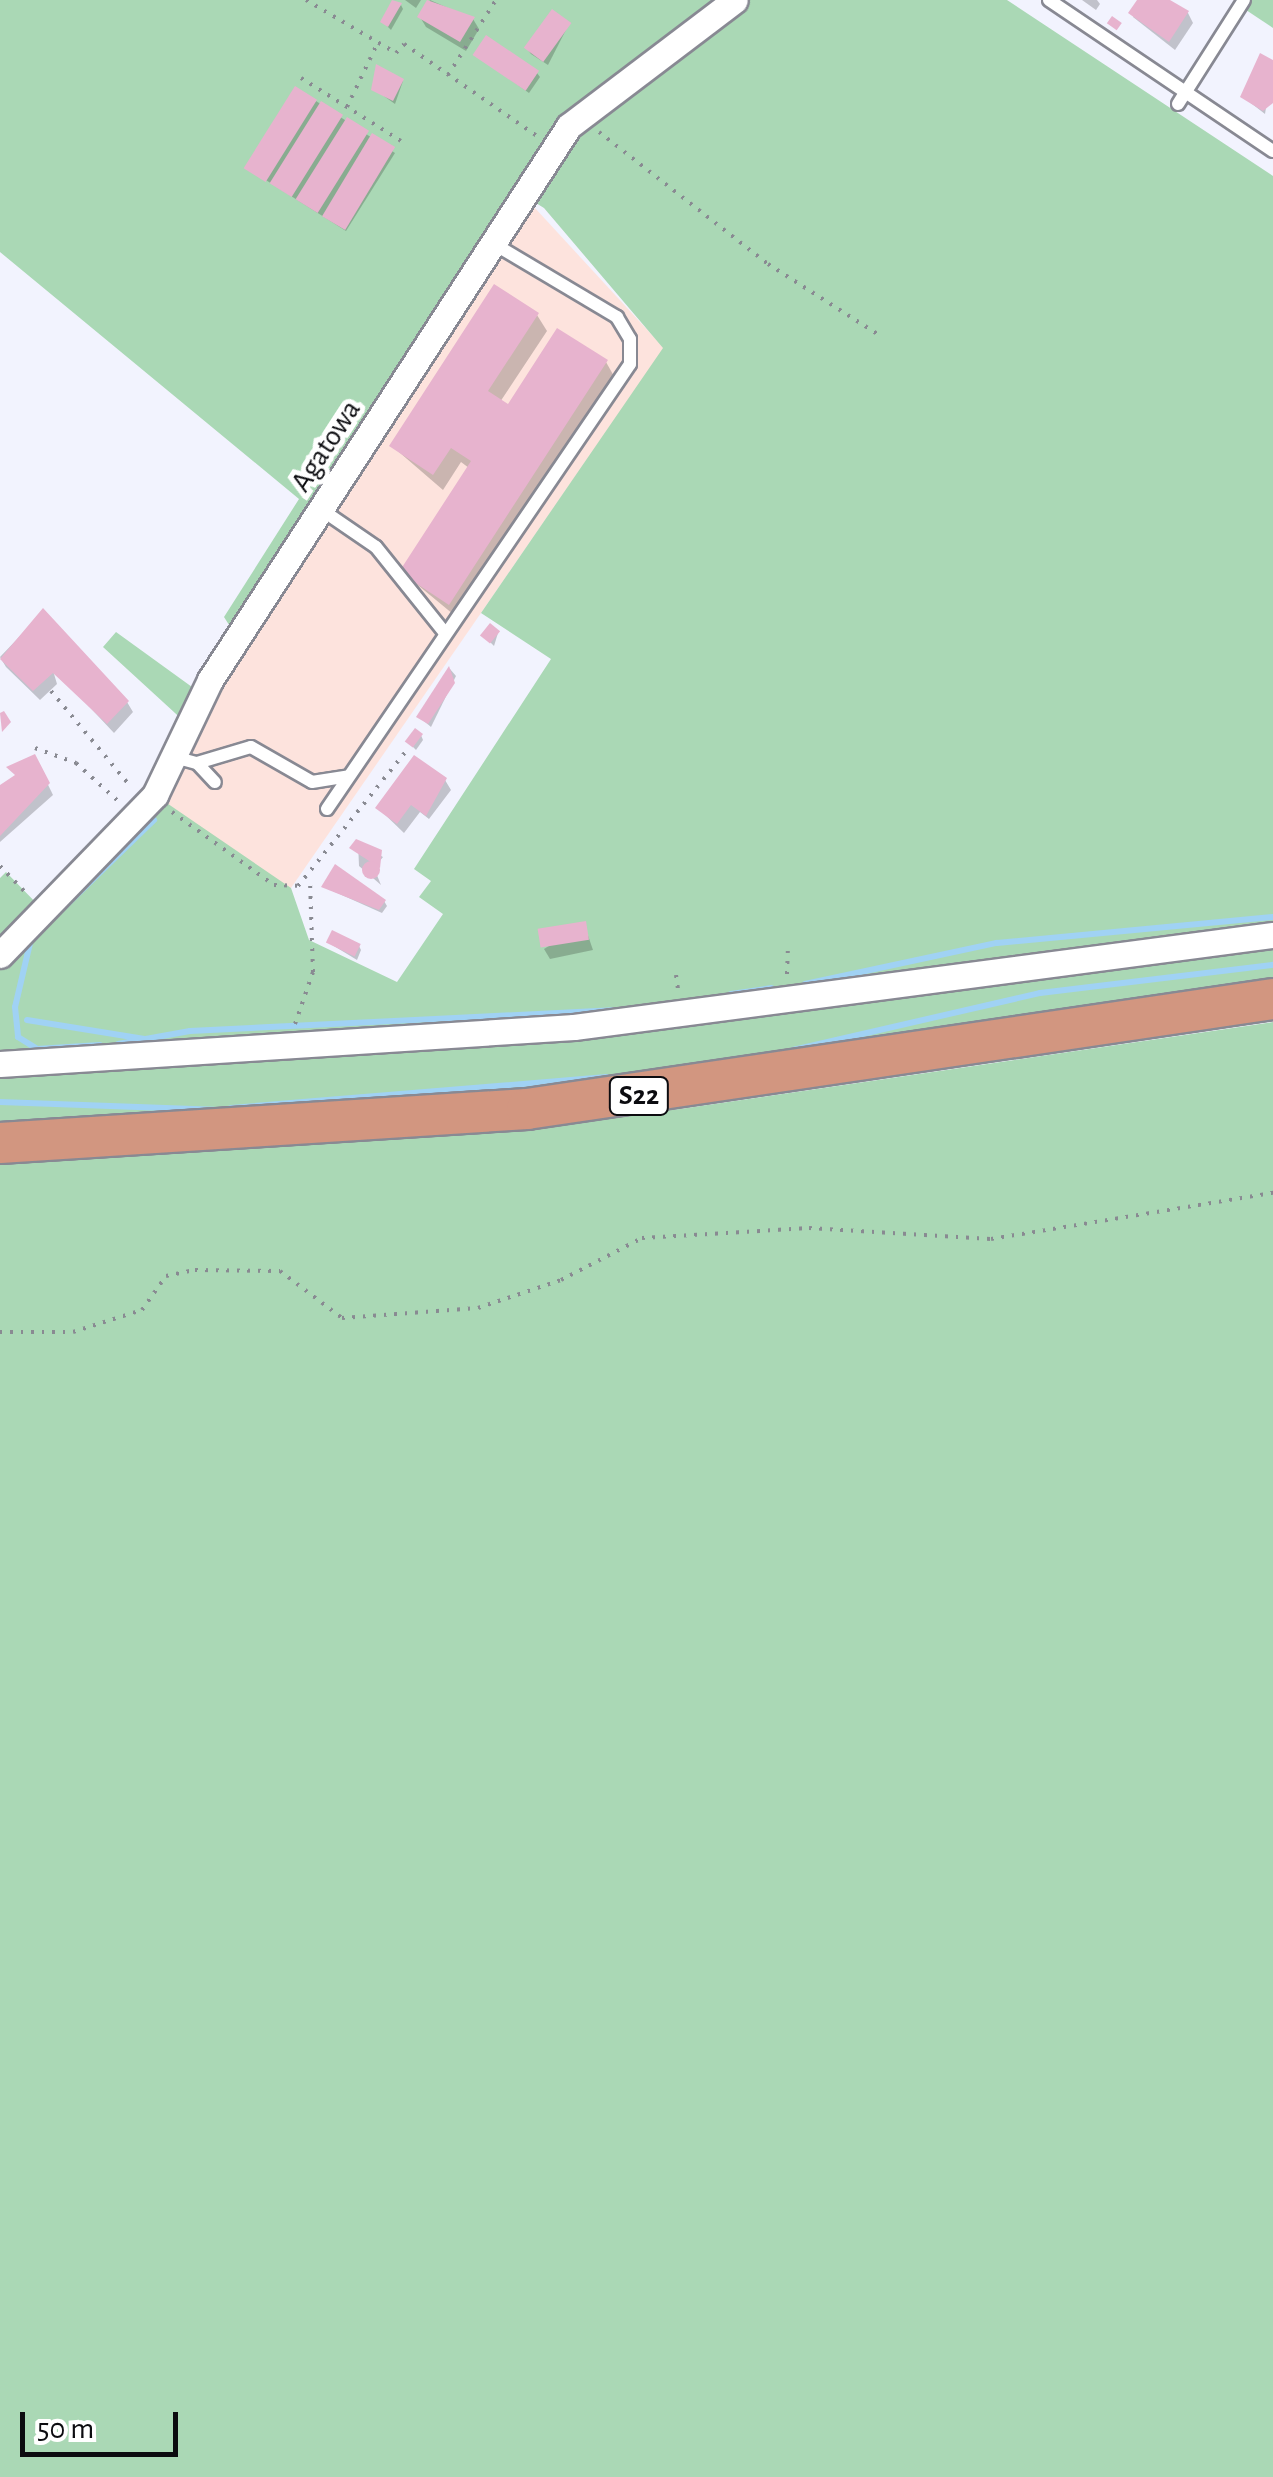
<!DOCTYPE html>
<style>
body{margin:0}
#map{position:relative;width:1273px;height:2477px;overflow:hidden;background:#f2f3fe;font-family:"Alegreya Sans",sans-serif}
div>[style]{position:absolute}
.industrial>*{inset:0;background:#fde3dd}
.green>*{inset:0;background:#aad8b5}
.shadow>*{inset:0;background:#0003}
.stream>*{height:6px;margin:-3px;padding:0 3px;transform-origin:3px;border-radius:3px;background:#a0d2f4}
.building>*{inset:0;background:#e7b3ce;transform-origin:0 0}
.round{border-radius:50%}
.path>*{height:4px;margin-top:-2px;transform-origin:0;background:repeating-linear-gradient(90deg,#898a92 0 2.5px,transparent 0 10.5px)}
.roads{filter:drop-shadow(2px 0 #888993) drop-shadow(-2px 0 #888993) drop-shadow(0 2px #888993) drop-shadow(0 -2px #888993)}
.service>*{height:12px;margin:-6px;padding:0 6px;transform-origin:6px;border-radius:6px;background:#fff}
.minor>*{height:25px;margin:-12.5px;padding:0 12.5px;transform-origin:12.5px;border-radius:12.5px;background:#fff}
.trunk>*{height:40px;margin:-20px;padding:0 20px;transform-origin:20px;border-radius:20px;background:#d29680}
span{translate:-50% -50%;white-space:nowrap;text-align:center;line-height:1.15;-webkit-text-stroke:10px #fff;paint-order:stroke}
.shield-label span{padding:2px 8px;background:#fff;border:2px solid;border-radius:8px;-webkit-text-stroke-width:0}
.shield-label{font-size:28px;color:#0c0c10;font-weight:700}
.street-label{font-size:30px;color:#0c0c10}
.scale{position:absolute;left:20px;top:2412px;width:158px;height:45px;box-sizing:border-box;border:5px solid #0c0c10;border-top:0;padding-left:12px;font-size:30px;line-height:35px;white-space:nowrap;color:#0c0c10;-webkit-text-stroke:8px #fff;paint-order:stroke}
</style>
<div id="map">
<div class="industrial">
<i style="clip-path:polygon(523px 195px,664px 348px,291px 888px,278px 887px,155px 795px)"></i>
</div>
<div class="green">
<i style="clip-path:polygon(0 0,1007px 0,1273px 176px,1273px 982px,551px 1092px,0 1126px,0 878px,6px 872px,42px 909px,155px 795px,291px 888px,309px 940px,397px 982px,443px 914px,419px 897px,431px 881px,414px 869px,551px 659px,481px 613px,663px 348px,544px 208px,523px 195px,187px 724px,103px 647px,116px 632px,192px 687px,231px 628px,224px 617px,299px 499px,0 252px)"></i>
<i style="clip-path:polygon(1238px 0,1273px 0,1273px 28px,1240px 6px)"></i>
<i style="clip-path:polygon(1273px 1022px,1273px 2477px,0 2477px,0 1161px,336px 1142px,680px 1109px)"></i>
</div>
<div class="shadow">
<i style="clip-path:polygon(405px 0,421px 0,416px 8px)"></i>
<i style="clip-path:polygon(430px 0,473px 19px,479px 29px,466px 51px,426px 27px,420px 17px)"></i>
<i style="clip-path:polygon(1082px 0,1097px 0,1100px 4px,1096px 10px)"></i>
<i style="clip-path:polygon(1140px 0,1168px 0,1188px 13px,1193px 23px,1175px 50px,1133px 17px)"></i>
<i style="clip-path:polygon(401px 5px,403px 9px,391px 30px,383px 22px)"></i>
<i style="clip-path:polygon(569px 24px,548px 65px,531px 54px,528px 50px)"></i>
<i style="clip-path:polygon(476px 55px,537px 73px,540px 77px,529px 93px)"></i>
<i style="clip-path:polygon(1261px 56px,1273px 63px,1265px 114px,1243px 97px)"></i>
<i style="clip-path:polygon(403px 81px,395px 104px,374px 89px)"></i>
<i style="clip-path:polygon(316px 101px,395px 153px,346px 231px,247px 168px)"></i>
<i style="clip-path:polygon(537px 315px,547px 331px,500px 402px,509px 407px,606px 362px,615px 378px,459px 619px,402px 572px,469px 468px,461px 462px,443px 490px,392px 446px)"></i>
<i style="clip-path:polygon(43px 612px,127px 702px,133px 712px,114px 733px,52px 667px,57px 684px,40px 700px,6px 667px,0 657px)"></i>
<i style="clip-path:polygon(498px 633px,494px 646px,484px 636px)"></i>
<i style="clip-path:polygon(450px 669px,456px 676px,431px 727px,419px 717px)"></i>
<i style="clip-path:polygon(421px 735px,423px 740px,416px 750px,408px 742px)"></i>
<i style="clip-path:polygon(35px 758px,53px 795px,0 842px,0 794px)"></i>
<i style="clip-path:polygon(445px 780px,451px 790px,429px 819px,420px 812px,404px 833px,378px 808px)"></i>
<i style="clip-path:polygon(358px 843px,383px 857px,374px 868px,381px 885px,359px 866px)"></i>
<i style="clip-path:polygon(324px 887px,384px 901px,387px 906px,382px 913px)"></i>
<i style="clip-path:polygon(584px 924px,593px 950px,550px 959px,544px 949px)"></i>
<i style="clip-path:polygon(329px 943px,359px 946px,361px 950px,357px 960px)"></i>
</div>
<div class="stream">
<i style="left:55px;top:916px;width:138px;rotate:-44.1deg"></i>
<i style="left:31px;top:939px;width:70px;rotate:103.2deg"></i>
<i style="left:15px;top:1007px;width:30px;rotate:84deg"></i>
<i style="left:18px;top:1037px;width:22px;rotate:32deg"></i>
<i style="left:37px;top:1049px;width:63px;rotate:-3.6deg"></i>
<i style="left:805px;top:984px;width:196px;rotate:-12.1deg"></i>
<i style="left:997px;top:943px;width:277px;rotate:-5.4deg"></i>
<i style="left:731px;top:994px;width:41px;rotate:-8.3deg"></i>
<i style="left:27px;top:1020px;width:119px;rotate:9.2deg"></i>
<i style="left:118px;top:1044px;width:73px;rotate:-10.2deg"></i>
<i style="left:190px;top:1031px;width:423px;rotate:-2.8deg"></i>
<i style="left:793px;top:1050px;width:253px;rotate:-13deg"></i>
<i style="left:1040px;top:993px;width:235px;rotate:-6.9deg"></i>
<i style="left:0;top:1102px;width:214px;rotate:2.1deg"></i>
<i style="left:231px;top:1108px;width:377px;rotate:-4.7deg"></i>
</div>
<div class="building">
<i style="clip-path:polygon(392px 0,402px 3px,388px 27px,380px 22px)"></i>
<i style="clip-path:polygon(427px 0,475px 17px,460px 42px,417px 17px)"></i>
<i style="clip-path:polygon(1137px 0,1170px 0,1189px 11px,1169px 42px,1128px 13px)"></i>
<i style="left:552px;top:9px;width:24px;height:48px;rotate:36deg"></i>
<i style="left:1112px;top:16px;width:12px;height:9px;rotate:35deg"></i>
<i style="left:486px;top:35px;width:64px;height:24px;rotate:34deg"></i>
<i style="clip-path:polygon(1260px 53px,1273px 60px,1273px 103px,1263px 111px,1240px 97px)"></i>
<i style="clip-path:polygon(376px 64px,404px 79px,393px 101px,371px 90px)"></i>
<i style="left:295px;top:86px;width:26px;height:97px;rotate:32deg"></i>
<i style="left:321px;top:101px;width:26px;height:97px;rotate:32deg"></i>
<i style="left:347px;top:117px;width:26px;height:97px;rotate:32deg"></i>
<i style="left:372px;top:133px;width:27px;height:97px;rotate:31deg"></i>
<i style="clip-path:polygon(494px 284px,539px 313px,488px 391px,508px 404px,557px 328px,608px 360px,449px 605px,399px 572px,471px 461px,451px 448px,433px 475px,389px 446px)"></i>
<i style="clip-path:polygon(43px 608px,129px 701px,107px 724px,53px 673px,33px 691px,0 659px)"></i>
<i style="left:490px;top:623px;width:13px;height:16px;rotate:39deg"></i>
<i style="clip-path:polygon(449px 666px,455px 683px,428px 724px,416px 717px)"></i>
<i style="clip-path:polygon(4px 711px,11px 722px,2px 732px,0 713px)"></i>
<i style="left:415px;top:728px;width:10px;height:17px;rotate:37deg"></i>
<i style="clip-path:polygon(35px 754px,50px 783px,0 836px,0 785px,15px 775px,6px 767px)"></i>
<i style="clip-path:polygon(414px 755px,447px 778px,426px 816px,411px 805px,397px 824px,375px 808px)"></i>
<i style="clip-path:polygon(356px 839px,382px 850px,380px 868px,349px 848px)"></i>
<i class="round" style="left:362px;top:861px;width:18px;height:18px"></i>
<i style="clip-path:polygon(335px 864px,386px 900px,379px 910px,321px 887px)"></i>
<i style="left:586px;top:921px;width:19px;height:49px;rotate:81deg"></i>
<i style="left:332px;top:930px;width:32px;height:14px;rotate:26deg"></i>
</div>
<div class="path">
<i style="left:306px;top:0;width:104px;rotate:30.5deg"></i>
<i style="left:396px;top:53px;width:12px;rotate:-48deg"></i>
<i style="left:404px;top:44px;width:162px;rotate:34.7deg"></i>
<i style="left:448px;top:75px;width:89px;rotate:-57.4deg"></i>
<i style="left:301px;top:78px;width:118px;rotate:32.2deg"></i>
<i style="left:347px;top:107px;width:70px;rotate:-64.5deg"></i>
<i style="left:599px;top:132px;width:214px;rotate:38deg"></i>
<i style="left:768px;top:264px;width:135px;rotate:32.6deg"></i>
<i style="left:51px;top:691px;width:125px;rotate:50.2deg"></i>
<i style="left:35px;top:748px;width:44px;rotate:20.1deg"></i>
<i style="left:76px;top:763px;width:57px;rotate:42.1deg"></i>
<i style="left:172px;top:812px;width:125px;rotate:35.6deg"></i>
<i style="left:274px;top:885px;width:24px;rotate:2deg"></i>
<i style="left:298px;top:886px;width:174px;rotate:-51.3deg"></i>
<i style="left:0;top:866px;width:40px;rotate:46deg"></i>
<i style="left:787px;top:974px;width:23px;rotate:-88deg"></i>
<i style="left:676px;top:975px;width:15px;rotate:82deg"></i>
<i style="left:295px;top:1024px;width:55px;rotate:-70.9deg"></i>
<i style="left:313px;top:972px;width:92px;rotate:-91.9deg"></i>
<i style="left:0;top:1332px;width:73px"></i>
<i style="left:73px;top:1332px;width:72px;rotate:-17.7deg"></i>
<i style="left:142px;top:1310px;width:42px;rotate:-54.8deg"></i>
<i style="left:166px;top:1276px;width:30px;rotate:-12deg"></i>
<i style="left:195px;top:1270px;width:85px;rotate:0.7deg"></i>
<i style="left:280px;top:1271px;width:78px;rotate:37.2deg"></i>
<i style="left:342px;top:1318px;width:136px;rotate:-4.2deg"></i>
<i style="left:478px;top:1308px;width:88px;rotate:-18.6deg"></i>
<i style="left:561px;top:1280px;width:91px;rotate:-27.4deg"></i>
<i style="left:642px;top:1238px;width:167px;rotate:-3.4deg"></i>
<i style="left:809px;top:1228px;width:182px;rotate:3.5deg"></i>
<i style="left:991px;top:1239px;width:286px;rotate:-9.3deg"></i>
</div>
<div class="roads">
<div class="service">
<i style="left:1049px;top:0;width:270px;rotate:34deg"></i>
<i style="left:1178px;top:104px;width:123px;rotate:-57.6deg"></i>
<i style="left:322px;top:510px;width:65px;rotate:34.4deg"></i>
<i style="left:376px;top:547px;width:109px;rotate:51.3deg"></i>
<i style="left:174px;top:757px;width:24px;rotate:15deg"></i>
<i style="left:197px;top:763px;width:56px;rotate:-16.5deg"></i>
<i style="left:251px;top:747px;width:70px;rotate:29.8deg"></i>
<i style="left:312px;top:782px;width:36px;rotate:-9deg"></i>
<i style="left:197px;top:763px;width:26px;rotate:47deg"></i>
<i style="left:327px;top:809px;width:538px;rotate:-55.75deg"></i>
<i style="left:630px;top:364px;width:25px;rotate:-90deg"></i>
<i style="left:630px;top:339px;width:26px;rotate:-121deg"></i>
<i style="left:617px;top:317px;width:143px;rotate:-149.3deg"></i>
</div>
<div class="minor">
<i style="left:0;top:955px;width:223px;rotate:-45.9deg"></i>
<i style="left:155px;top:795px;width:127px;rotate:-64.4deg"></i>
<i style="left:210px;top:680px;width:660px;rotate:-57.06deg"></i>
<i style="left:569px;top:126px;width:208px;rotate:-37.2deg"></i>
<i style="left:0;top:1064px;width:575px;rotate:-3.69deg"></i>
<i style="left:574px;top:1027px;width:705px;rotate:-7.5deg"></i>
</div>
<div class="trunk">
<i style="left:0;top:1143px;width:528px;rotate:-3.69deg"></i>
<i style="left:527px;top:1109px;width:754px;rotate:-8.39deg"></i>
</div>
</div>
<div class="shield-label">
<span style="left:639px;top:1096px">S22</span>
</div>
<div class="street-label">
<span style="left:326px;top:446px;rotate:-57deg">Agatowa</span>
</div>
<div class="scale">50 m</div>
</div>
